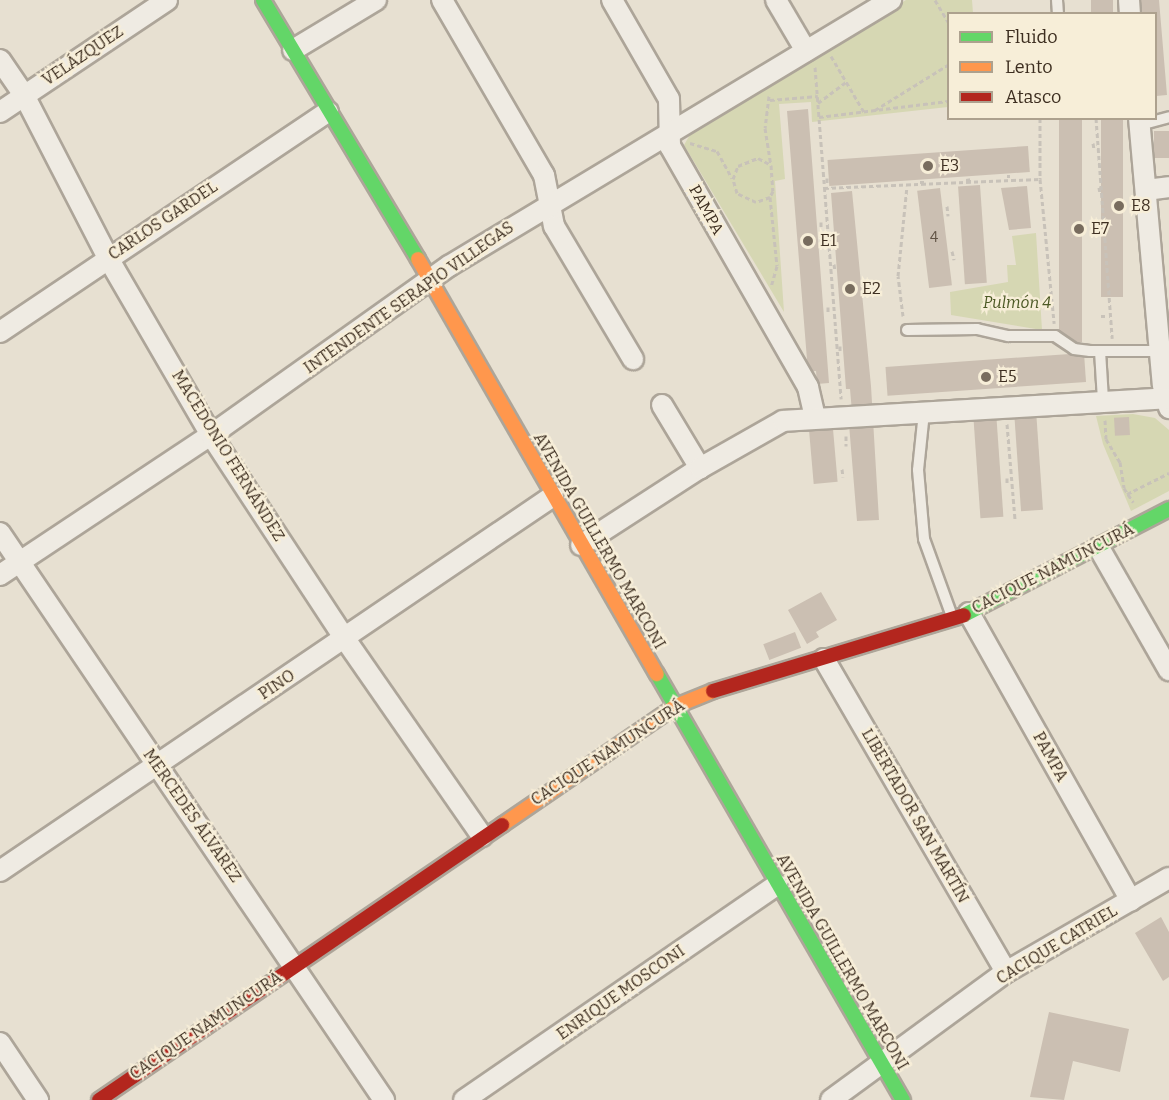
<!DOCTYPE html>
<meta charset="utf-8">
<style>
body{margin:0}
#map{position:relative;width:1169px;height:1100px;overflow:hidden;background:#e7e0d1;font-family:Bitter,serif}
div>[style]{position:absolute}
.green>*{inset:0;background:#d6d7b3}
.building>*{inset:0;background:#cbbfb2;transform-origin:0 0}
.path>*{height:3px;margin-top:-1.5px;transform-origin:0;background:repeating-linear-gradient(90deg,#c8c2b9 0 4.5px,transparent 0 7.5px)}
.roads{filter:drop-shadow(2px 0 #ada599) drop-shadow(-2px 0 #ada599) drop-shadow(0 2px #ada599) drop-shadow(0 -2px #ada599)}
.lane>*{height:10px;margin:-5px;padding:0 5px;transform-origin:5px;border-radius:5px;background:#efebe3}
.street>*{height:20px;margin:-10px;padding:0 10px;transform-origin:10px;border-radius:10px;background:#efebe3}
.fast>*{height:14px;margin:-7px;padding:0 7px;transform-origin:7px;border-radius:7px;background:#63d668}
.slow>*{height:14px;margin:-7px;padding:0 7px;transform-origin:7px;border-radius:7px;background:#ff974d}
.jam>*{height:14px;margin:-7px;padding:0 7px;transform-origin:7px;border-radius:7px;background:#b3261e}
.dots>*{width:16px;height:16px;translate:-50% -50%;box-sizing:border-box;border:3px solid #f7eed8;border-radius:50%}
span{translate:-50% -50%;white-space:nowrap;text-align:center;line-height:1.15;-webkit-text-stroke:4.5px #f7eed8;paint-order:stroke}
.number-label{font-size:14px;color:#605244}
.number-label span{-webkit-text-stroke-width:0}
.street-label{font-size:16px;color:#3d2e20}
.poi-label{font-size:16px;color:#3d2e20}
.left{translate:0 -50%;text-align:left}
.park-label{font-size:16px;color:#4d5a26;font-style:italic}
.legend{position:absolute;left:947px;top:12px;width:210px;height:108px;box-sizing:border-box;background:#f7eed8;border:2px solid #ada18e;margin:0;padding:8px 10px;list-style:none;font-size:18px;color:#3d2e20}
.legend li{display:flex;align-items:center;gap:12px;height:30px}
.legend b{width:30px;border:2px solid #ada18e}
</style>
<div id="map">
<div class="green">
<i style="clip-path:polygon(906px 0,972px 0,973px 13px,948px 14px,948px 107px,812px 122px,811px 102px,779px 104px,785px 179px,775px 181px,784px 312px,684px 145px,691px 133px)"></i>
<i style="clip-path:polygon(1036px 233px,1042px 330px,951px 315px,950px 292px,1008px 282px,1007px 265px,1016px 265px,1012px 236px)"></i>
<i style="clip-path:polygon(1133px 414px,1155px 418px,1169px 430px,1169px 491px,1131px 511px,1103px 444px,1096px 416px)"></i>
</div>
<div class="building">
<i style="left:1091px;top:0;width:22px;height:14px"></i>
<i style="clip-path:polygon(1137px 0,1159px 0,1167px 95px,1156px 96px,1156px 14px,1138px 14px)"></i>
<i style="clip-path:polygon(808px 109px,829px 383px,817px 384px,816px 371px,808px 372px,787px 111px)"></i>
<i style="left:1059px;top:118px;width:23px;height:224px"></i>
<i style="left:1101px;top:118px;width:22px;height:179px"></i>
<i style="left:1169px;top:131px;width:27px;height:15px;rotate:90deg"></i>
<i style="left:1028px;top:146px;width:26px;height:201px;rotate:86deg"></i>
<i style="left:980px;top:185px;width:98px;height:22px;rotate:86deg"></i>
<i style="clip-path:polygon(1027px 186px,1031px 228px,1009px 230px,1001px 188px)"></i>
<i style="left:940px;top:188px;width:98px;height:23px;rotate:83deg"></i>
<i style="clip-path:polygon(852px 191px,871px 386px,879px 520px,857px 521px,848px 412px,852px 412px,850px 389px,846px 389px,831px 193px)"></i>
<i style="left:1084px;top:353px;width:29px;height:199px;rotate:86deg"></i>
<i style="left:1036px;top:410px;width:100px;height:22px;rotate:86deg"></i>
<i style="left:996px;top:411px;width:106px;height:23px;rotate:86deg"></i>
<i style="left:1129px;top:417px;width:18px;height:15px;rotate:87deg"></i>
<i style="left:833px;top:429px;width:53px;height:24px;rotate:85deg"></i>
<i style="clip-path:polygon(821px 592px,837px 620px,816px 632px,819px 637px,807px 644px,788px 610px)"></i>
<i style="left:795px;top:632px;width:17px;height:34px;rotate:69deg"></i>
<i style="clip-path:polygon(1161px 917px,1169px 932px,1169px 977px,1163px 981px,1135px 933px)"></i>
<i style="clip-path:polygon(1049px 1012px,1129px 1029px,1120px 1072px,1073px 1061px,1064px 1100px,1030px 1097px)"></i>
</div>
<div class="path">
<i style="left:935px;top:0;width:26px;rotate:59deg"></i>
<i style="left:831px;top:56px;width:65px;rotate:59.5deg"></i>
<i style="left:815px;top:67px;width:333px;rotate:85.5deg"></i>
<i style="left:769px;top:96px;width:32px;rotate:97deg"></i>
<i style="left:765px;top:128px;width:37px;rotate:81deg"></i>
<i style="left:771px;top:165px;width:26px;rotate:86deg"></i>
<i style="left:773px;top:191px;width:7px;rotate:117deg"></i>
<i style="left:770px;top:197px;width:15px;rotate:160deg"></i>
<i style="left:756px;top:202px;width:21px;rotate:-155deg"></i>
<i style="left:737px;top:193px;width:15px;rotate:-106deg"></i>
<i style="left:733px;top:179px;width:14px;rotate:-69deg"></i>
<i style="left:738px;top:166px;width:22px;rotate:-22deg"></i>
<i style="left:758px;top:158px;width:15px;rotate:28deg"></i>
<i style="left:770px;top:100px;width:48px;rotate:-4.8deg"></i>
<i style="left:818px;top:103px;width:35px;rotate:-37deg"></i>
<i style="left:875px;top:110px;width:86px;rotate:-31.7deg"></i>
<i style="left:819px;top:117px;width:130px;rotate:-7.1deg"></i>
<i style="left:1040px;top:118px;width:61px;rotate:90deg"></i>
<i style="left:1040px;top:179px;width:145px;rotate:84.4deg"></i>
<i style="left:1096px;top:118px;width:221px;rotate:85.8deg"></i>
<i style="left:690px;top:143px;width:28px;rotate:17deg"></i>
<i style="left:717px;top:151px;width:31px;rotate:61deg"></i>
<i style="left:1093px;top:143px;width:6px;rotate:81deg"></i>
<i style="left:1007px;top:176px;width:3px"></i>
<i style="left:827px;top:178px;width:5px;rotate:90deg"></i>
<i style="left:966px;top:180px;width:6px;rotate:-9deg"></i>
<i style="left:920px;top:182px;width:7px"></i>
<i style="left:1099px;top:187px;width:7px;rotate:82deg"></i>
<i style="left:824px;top:188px;width:216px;rotate:-2.4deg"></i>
<i style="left:770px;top:197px;width:69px;rotate:84.2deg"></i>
<i style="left:777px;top:266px;width:22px;rotate:106deg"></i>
<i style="left:947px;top:206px;width:10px;rotate:84deg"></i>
<i style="left:821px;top:222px;width:6px;rotate:90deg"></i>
<i style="left:952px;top:251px;width:9px;rotate:77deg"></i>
<i style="left:834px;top:264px;width:7px;rotate:82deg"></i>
<i style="left:828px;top:307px;width:5px;rotate:90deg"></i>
<i style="left:903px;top:316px;width:40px;rotate:-97.1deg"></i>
<i style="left:898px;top:276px;width:90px;rotate:-84.3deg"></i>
<i style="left:1101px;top:316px;width:5px"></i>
<i style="left:840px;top:346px;width:5px;rotate:90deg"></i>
<i style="left:1105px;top:420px;width:19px;rotate:87deg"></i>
<i style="left:1106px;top:439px;width:27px;rotate:59deg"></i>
<i style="left:1120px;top:462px;width:26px;rotate:81deg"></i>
<i style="left:1124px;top:488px;width:17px;rotate:57deg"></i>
<i style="left:1007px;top:424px;width:95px;rotate:85.2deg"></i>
<i style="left:846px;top:436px;width:10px;rotate:90deg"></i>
<i style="left:842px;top:469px;width:8px;rotate:83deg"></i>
<i style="left:1007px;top:478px;width:5px;rotate:90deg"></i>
<i style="left:1127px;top:494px;width:47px;rotate:-26.6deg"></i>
</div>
<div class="roads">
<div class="lane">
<i style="left:1057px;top:0;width:14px;rotate:86deg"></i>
<i style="left:1140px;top:125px;width:30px;rotate:-15deg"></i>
<i style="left:907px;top:330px;width:70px;rotate:-0.8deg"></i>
<i style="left:977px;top:329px;width:32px;rotate:13deg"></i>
<i style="left:1008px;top:336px;width:47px"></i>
<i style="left:1055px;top:336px;width:23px;rotate:34deg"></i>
<i style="left:1074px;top:349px;width:16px;rotate:7deg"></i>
<i style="left:1090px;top:351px;width:70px"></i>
<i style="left:1100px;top:351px;width:49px;rotate:86.5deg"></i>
<i style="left:924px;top:412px;width:58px;rotate:95.9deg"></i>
<i style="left:918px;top:470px;width:69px;rotate:85deg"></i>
<i style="left:924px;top:539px;width:85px;rotate:70.1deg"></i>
</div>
<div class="street">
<i style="left:442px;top:0;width:203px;rotate:59.8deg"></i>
<i style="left:544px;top:175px;width:52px;rotate:78.9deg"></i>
<i style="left:554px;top:226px;width:155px;rotate:59.3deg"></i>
<i style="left:612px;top:0;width:114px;rotate:60.1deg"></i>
<i style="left:669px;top:99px;width:47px;rotate:88.8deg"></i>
<i style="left:670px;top:146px;width:278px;rotate:60.2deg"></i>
<i style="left:808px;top:387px;width:31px;rotate:77deg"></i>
<i style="left:776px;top:0;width:59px;rotate:59.5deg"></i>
<i style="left:1129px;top:0;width:14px;rotate:86deg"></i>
<i style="left:293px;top:50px;width:97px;rotate:-31.1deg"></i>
<i style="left:0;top:60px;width:42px;rotate:55.6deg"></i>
<i style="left:24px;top:95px;width:183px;rotate:62.7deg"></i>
<i style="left:108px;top:258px;width:205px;rotate:59.8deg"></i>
<i style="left:211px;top:435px;width:244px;rotate:56.7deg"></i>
<i style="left:345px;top:639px;width:240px;rotate:55.2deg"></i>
<i style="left:0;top:112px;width:201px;rotate:-33.8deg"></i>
<i style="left:1139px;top:118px;width:268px;rotate:84.9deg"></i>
<i style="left:1163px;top:385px;width:24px;rotate:75deg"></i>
<i style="left:1146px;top:190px;width:23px;rotate:-7deg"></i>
<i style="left:0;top:332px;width:395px;rotate:-33.9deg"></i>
<i style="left:662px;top:405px;width:74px;rotate:58.9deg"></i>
<i style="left:0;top:533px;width:685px;rotate:55.89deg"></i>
<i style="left:581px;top:545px;width:142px;rotate:-32.9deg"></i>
<i style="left:700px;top:468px;width:95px;rotate:-29.5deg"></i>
<i style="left:783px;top:421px;width:383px;rotate:-3.4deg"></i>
<i style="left:1099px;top:548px;width:141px;rotate:60.2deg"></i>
<i style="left:0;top:575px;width:253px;rotate:-33.6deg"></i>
<i style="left:211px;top:435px;width:292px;rotate:-35.4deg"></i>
<i style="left:449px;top:266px;width:516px;rotate:-31.04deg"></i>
<i style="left:969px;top:613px;width:330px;rotate:60.6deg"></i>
<i style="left:824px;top:659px;width:362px;rotate:59.8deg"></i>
<i style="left:0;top:871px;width:668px;rotate:-34.14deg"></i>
<i style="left:0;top:1043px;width:69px;rotate:56.3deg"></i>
<i style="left:464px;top:1100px;width:380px;rotate:-34.5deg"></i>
<i style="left:831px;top:1100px;width:217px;rotate:-36.2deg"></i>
<i style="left:1006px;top:972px;width:188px;rotate:-30deg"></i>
</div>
<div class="fast">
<i style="left:263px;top:0;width:302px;rotate:59.1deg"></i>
<i style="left:964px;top:615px;width:231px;rotate:-27.3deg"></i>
<i style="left:657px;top:674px;width:492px;rotate:60deg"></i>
</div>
<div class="slow">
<i style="left:418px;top:259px;width:479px;rotate:60.1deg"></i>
<i style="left:502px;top:825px;width:211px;rotate:-34.4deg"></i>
<i style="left:676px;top:706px;width:40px;rotate:-22deg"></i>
</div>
<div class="jam">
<i style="left:713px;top:691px;width:262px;rotate:-16.8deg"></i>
<i style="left:99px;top:1100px;width:488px;rotate:-34.3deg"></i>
</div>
</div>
<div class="dots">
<i style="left:928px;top:166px;background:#786c5e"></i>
<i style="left:1119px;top:206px;background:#786c5e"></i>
<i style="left:1079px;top:229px;background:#786c5e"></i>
<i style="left:808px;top:241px;background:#786c5e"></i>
<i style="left:850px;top:289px;background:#786c5e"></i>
<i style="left:986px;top:377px;background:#786c5e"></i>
</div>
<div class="number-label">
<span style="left:934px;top:238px">4</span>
</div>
<div class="street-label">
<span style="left:83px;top:56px;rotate:-34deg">VELÁZQUEZ</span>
<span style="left:706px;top:210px;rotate:61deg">PAMPA</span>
<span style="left:163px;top:221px;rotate:-34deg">CARLOS GARDEL</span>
<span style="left:409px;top:298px;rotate:-35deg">INTENDENTE SERAPIO VILLEGAS</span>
<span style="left:228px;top:456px;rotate:58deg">MACEDONIO FERNÁNDEZ</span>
<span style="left:599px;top:541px;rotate:60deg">AVENIDA GUILLERMO MARCONI</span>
<span style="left:1053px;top:569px;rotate:-27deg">CACIQUE NAMUNCURÁ</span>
<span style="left:277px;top:685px;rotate:-34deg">PINO</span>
<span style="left:608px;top:753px;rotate:-33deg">CACIQUE NAMUNCURÁ</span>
<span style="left:1050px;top:757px;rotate:61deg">PAMPA</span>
<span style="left:192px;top:816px;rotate:55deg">MERCEDES ÁLVAREZ</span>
<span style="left:915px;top:816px;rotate:60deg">LIBERTADOR SAN MARTÍN</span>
<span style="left:1057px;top:945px;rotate:-31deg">CACIQUE CATRIEL</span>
<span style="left:842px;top:962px;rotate:60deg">AVENIDA GUILLERMO MARCONI</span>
<span style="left:621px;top:993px;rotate:-35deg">ENRIQUE MOSCONI</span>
<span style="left:206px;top:1026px;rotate:-34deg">CACIQUE NAMUNCURÁ</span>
</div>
<div class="poi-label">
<span class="left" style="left:940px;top:166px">E3</span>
<span class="left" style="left:1131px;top:206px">E8</span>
<span class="left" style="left:1091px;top:229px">E7</span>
<span class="left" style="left:820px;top:241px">E1</span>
<span class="left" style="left:862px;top:289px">E2</span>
<span class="left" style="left:998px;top:377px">E5</span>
</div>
<div class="park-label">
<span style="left:1017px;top:303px">Pulmón 4</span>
</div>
<ul class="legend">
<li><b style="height:8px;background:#63d668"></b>Fluido</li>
<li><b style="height:8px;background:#ff974d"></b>Lento</li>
<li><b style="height:8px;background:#b3261e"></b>Atasco</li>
</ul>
</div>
